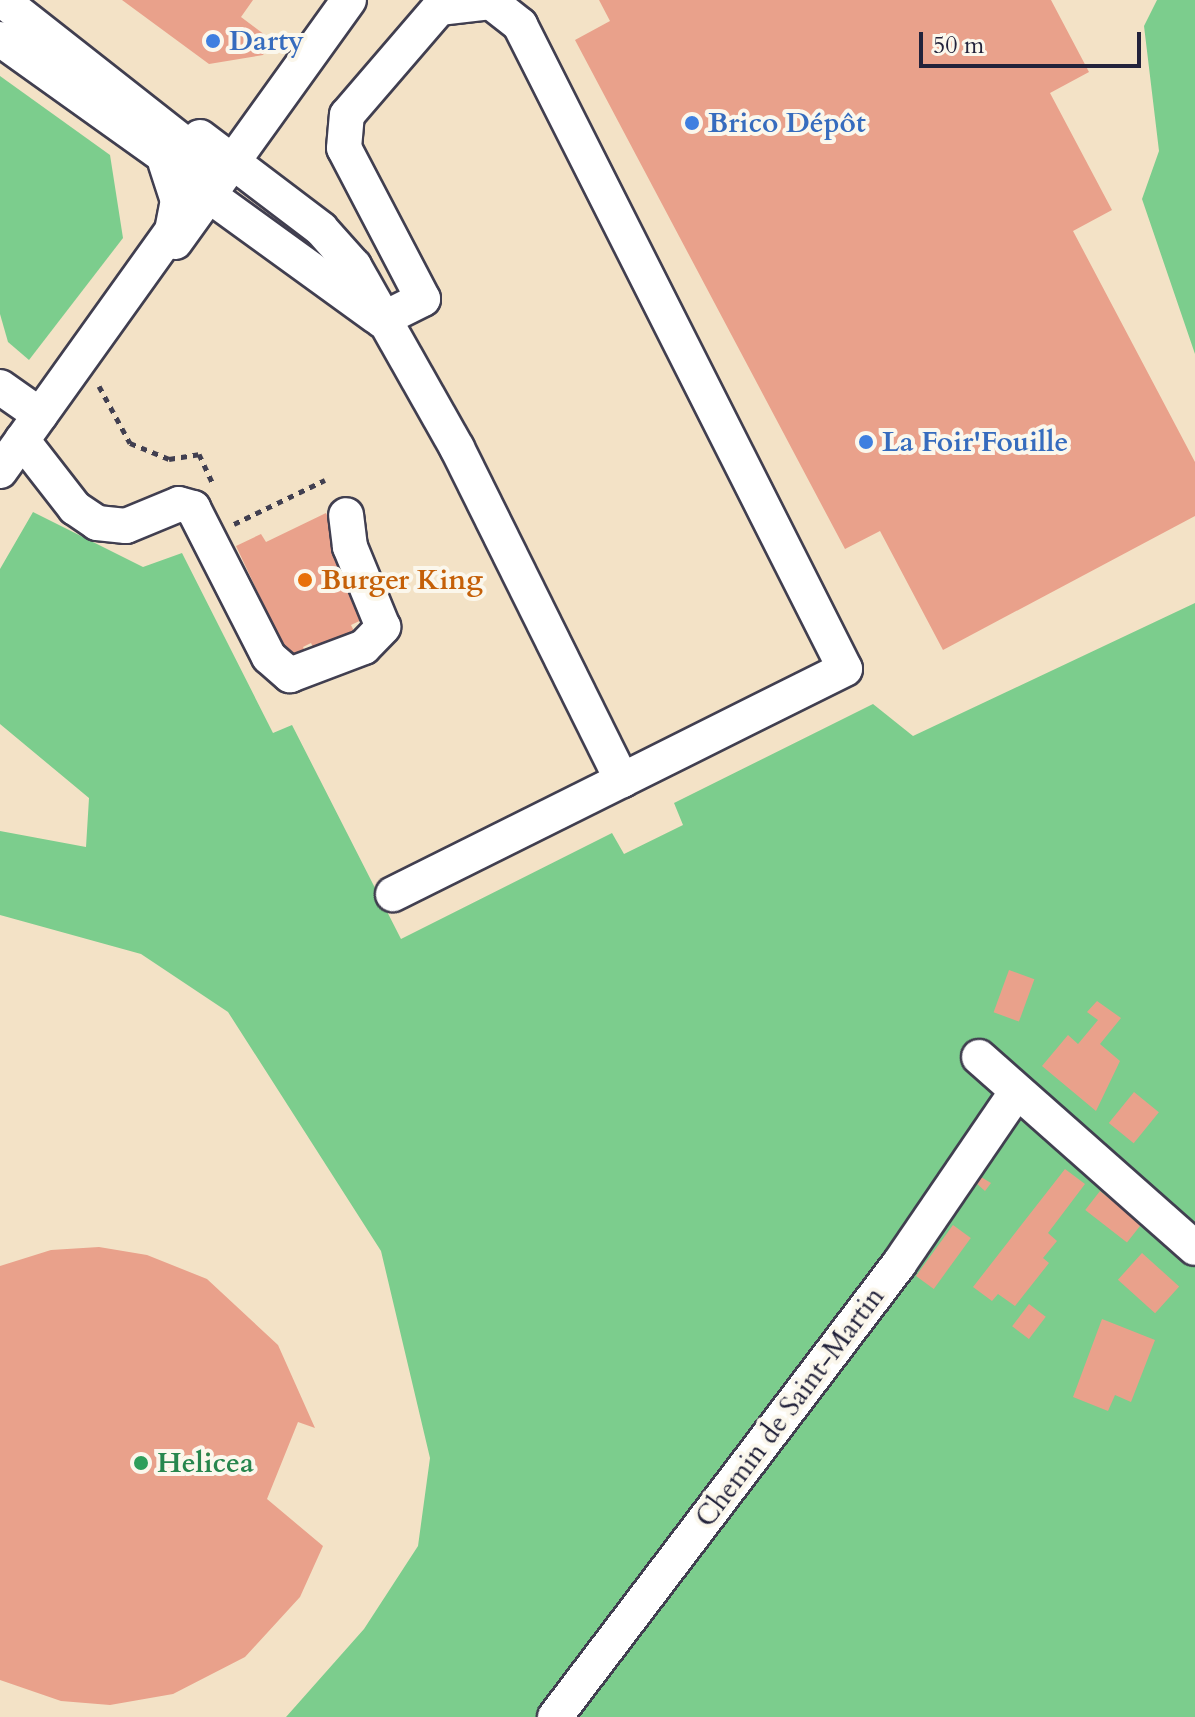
<!DOCTYPE html>
<meta charset="utf-8">
<style>
body{margin:0}
#map{position:relative;width:1195px;height:1717px;overflow:hidden;background:#f3e2c6;font-family:Cardo,serif}
div>[style]{position:absolute}
.green>*{inset:0;background:#7ccd8d}
.building>*{inset:0;background:#e9a18b;transform-origin:0 0}
.path>*{height:5px;margin-top:-2.5px;transform-origin:0;background:repeating-linear-gradient(90deg,#413f50 0 6px,transparent 0 12px)}
.roads{filter:drop-shadow(2px 0 #413f50) drop-shadow(-2px 0 #413f50) drop-shadow(0 2px #413f50) drop-shadow(0 -2px #413f50)}
.minor>*{height:34px;margin:-17px;padding:0 17px;transform-origin:17px;border-radius:17px;background:#fff}
.dots>*{width:22px;height:22px;translate:-50% -50%;box-sizing:border-box;border:4px solid #fbf7ec;border-radius:50%}
span{translate:-50% -50%;white-space:nowrap;text-align:center;line-height:1.15;-webkit-text-stroke:8px #fbf7ec;paint-order:stroke}
.shop-label{font-size:28px;color:#366cbe;font-weight:700}
.left{translate:0 -50%;text-align:left}
.food-label{font-size:28px;color:#c56008;font-weight:700}
.street-label{font-size:28px;color:#22223b}
.leisure-label{font-size:28px;color:#27864d;font-weight:700}
.scale{position:absolute;left:919px;top:32px;width:222px;height:36px;box-sizing:border-box;border:4px solid #22223b;border-top:0;padding-left:10px;font-size:24px;line-height:28px;white-space:nowrap;color:#22223b;-webkit-text-stroke:6px #fbf7ec;paint-order:stroke}
</style>
<div id="map">
<div class="green">
<i style="clip-path:polygon(1157px 0,1195px 0,1195px 354px,1142px 199px,1159px 151px,1144px 26px)"></i>
<i style="clip-path:polygon(0 76px,110px 155px,123px 238px,29px 360px,8px 342px,0 314px)"></i>
<i style="clip-path:polygon(33px 512px,143px 567px,182px 553px,273px 733px,292px 725px,401px 939px,612px 833px,624px 854px,683px 825px,674px 803px,873px 704px,913px 736px,1195px 603px,1195px 1717px,286px 1717px,364px 1629px,418px 1546px,430px 1458px,381px 1251px,228px 1012px,141px 954px,0 915px,0 831px,86px 847px,89px 798px,0 724px,0 569px)"></i>
</div>
<div class="building">
<i style="clip-path:polygon(122px 0,253px 0,241px 17px,273px 41px,263px 55px,209px 64px)"></i>
<i style="clip-path:polygon(599px 0,1051px 0,1089px 72px,1050px 93px,1112px 210px,1073px 231px,1195px 462px,1195px 516px,943px 650px,880px 531px,845px 549px,575px 40px,610px 21px)"></i>
<i style="clip-path:polygon(326px 513px,374px 614px,351px 625px,357px 637px,317px 656px,311px 643px,303px 647px,309px 660px,293px 667px,236px 546px,261px 534px,266px 542px)"></i>
<i style="left:1009px;top:970px;width:27px;height:45px;rotate:20deg"></i>
<i style="clip-path:polygon(1097px 1001px,1121px 1018px,1100px 1044px,1120px 1061px,1096px 1111px,1042px 1066px,1068px 1035px,1078px 1044px,1098px 1020px,1087px 1012px)"></i>
<i style="left:1134px;top:1092px;width:32px;height:40px;rotate:39deg"></i>
<i style="clip-path:polygon(1065px 1169px,1085px 1184px,1048px 1233px,1057px 1241px,1043px 1258px,1049px 1263px,1015px 1306px,998px 1294px,992px 1301px,973px 1287px)"></i>
<i style="clip-path:polygon(981px 1177px,991px 1183px,985px 1191px,976px 1183px)"></i>
<i style="left:1100px;top:1191px;width:53px;height:24px;rotate:38deg"></i>
<i style="left:953px;top:1225px;width:22px;height:63px;rotate:36deg"></i>
<i style="clip-path:polygon(99px 1247px,147px 1255px,207px 1279px,278px 1345px,315px 1428px,298px 1422px,267px 1499px,323px 1546px,300px 1597px,245px 1657px,173px 1694px,110px 1705px,61px 1701px,0 1680px,0 1266px,51px 1250px)"></i>
<i style="left:1142px;top:1253px;width:50px;height:36px;rotate:42deg"></i>
<i style="left:1029px;top:1304px;width:21px;height:28px;rotate:37deg"></i>
<i style="clip-path:polygon(1102px 1319px,1155px 1340px,1131px 1402px,1115px 1395px,1108px 1411px,1073px 1397px)"></i>
</div>
<div class="path">
<i style="left:99px;top:386px;width:65px;rotate:61.5deg"></i>
<i style="left:130px;top:443px;width:42px;rotate:22.3deg"></i>
<i style="left:169px;top:459px;width:30px;rotate:-9deg"></i>
<i style="left:199px;top:454px;width:33px;rotate:65deg"></i>
<i style="left:234px;top:524px;width:101px;rotate:-25.8deg"></i>
</div>
<div class="roads">
<div class="minor">
<i style="left:2px;top:0;width:233px;rotate:38.2deg"></i>
<i style="left:185px;top:144px;width:38px;rotate:65deg"></i>
<i style="left:201px;top:179px;width:35px;rotate:100deg"></i>
<i style="left:0;top:39px;width:227px;rotate:35.5deg"></i>
<i style="left:200px;top:137px;width:152px;rotate:37.2deg"></i>
<i style="left:321px;top:229px;width:50px;rotate:48.3deg"></i>
<i style="left:354px;top:266px;width:209px;rotate:60.5deg"></i>
<i style="left:457px;top:448px;width:371px;rotate:63.6deg"></i>
<i style="left:622px;top:780px;width:256px;rotate:153.5deg"></i>
<i style="left:192px;top:183px;width:227px;rotate:35.9deg"></i>
<i style="left:175px;top:242px;width:298px;rotate:-54.3deg"></i>
<i style="left:381px;top:320px;width:47px;rotate:-26.6deg"></i>
<i style="left:423px;top:299px;width:170px;rotate:-117.6deg"></i>
<i style="left:344px;top:148px;width:33px;rotate:-85deg"></i>
<i style="left:347px;top:115px;width:141px;rotate:-49.3deg"></i>
<i style="left:439px;top:8px;width:52px;rotate:-6.6deg"></i>
<i style="left:491px;top:2px;width:37px;rotate:38deg"></i>
<i style="left:520px;top:25px;width:721px;rotate:63.22deg"></i>
<i style="left:845px;top:669px;width:249px;rotate:153.5deg"></i>
<i style="left:0;top:387px;width:49px;rotate:35deg"></i>
<i style="left:22px;top:440px;width:86px;rotate:52.1deg"></i>
<i style="left:75px;top:508px;width:27px;rotate:34deg"></i>
<i style="left:97px;top:523px;width:29px;rotate:6deg"></i>
<i style="left:126px;top:526px;width:57px;rotate:-22.5deg"></i>
<i style="left:179px;top:504px;width:15px;rotate:16deg"></i>
<i style="left:193px;top:508px;width:167px;rotate:63deg"></i>
<i style="left:269px;top:657px;width:28px;rotate:41deg"></i>
<i style="left:290px;top:675px;width:79px;rotate:-20.7deg"></i>
<i style="left:364px;top:647px;width:28px;rotate:-46deg"></i>
<i style="left:383px;top:627px;width:87px;rotate:-112.4deg"></i>
<i style="left:350px;top:547px;width:32px;rotate:-97deg"></i>
<i style="left:0;top:471px;width:295px;rotate:-54.4deg"></i>
<i style="left:172px;top:231px;width:31px;rotate:-79deg"></i>
<i style="left:178px;top:201px;width:40px;rotate:-108deg"></i>
<i style="left:979px;top:1057px;width:288px;rotate:41.5deg"></i>
<i style="left:555px;top:1717px;width:569px;rotate:-52.79deg"></i>
<i style="left:899px;top:1264px;width:209px;rotate:-55.7deg"></i>
</div>
</div>
<div class="dots">
<i style="left:213px;top:41px;background:#3f7fe0"></i>
<i style="left:692px;top:123px;background:#3f7fe0"></i>
<i style="left:866px;top:442px;background:#3f7fe0"></i>
<i style="left:305px;top:580px;background:#e8710a"></i>
<i style="left:141px;top:1463px;background:#2e9e5b"></i>
</div>
<div class="shop-label">
<span class="left" style="left:229px;top:41px">Darty</span>
<span class="left" style="left:708px;top:123px">Brico Dépôt</span>
<span class="left" style="left:882px;top:442px">La Foir'Fouille</span>
</div>
<div class="food-label">
<span class="left" style="left:321px;top:580px">Burger King</span>
</div>
<div class="street-label">
<span style="left:790px;top:1407px;rotate:-53deg">Chemin de Saint-Martin</span>
</div>
<div class="leisure-label">
<span class="left" style="left:157px;top:1463px">Helicea</span>
</div>
<div class="scale">50 m</div>
</div>
